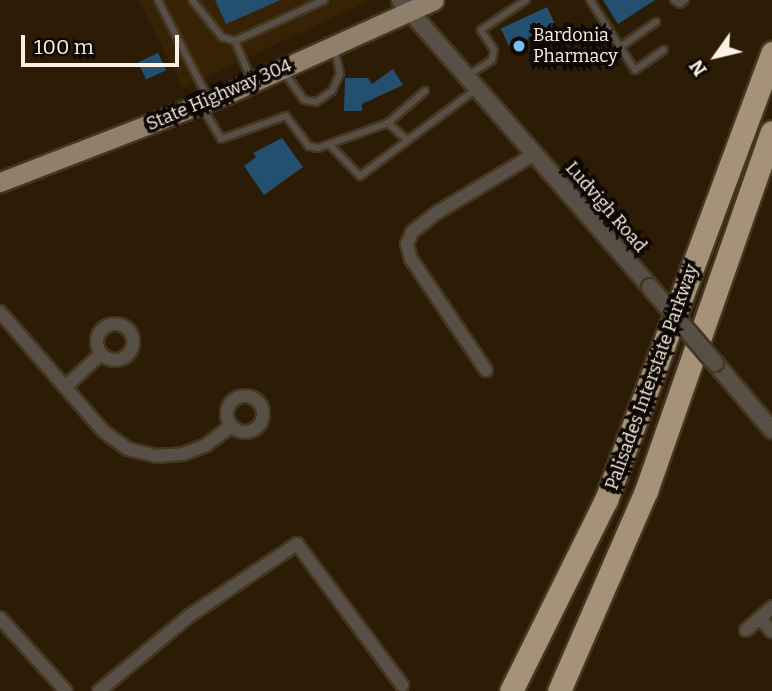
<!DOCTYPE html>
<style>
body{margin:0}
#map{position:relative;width:772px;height:691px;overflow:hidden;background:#2c1c06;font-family:Bitter,serif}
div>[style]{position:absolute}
.built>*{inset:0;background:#372205}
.building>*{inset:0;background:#24506f;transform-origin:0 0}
.roads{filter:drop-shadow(2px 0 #453621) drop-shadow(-2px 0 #453621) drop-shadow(0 2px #453621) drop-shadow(0 -2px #453621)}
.service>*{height:6px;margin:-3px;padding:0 3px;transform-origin:3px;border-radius:3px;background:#585046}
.minor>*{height:12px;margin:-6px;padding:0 6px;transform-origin:6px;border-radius:6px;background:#585046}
.minor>.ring{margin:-6px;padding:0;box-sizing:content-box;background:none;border:12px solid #585046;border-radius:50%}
.tertiary>*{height:16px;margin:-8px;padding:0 8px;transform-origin:8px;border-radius:8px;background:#585046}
.primary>*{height:19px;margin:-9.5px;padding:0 9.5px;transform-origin:9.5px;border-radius:9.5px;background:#907f6b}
.motorway>*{height:23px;margin:-11.5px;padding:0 11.5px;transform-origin:11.5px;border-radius:11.5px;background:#a69179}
.bridges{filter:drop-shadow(2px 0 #453621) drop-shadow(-2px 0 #453621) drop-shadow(0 2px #453621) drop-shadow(0 -2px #453621)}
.tertiary-bridge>*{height:16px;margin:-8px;padding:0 8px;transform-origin:8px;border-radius:8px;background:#585046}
.dots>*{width:19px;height:19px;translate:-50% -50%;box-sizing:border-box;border:4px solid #0f0802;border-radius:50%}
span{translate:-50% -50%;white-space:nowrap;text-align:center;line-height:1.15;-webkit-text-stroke:7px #0f0802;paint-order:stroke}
.poi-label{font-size:18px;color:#fdf1e4}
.left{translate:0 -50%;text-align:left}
.street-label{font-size:18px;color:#fdf1e4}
.north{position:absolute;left:681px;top:21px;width:70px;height:70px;-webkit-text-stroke:5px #0f0802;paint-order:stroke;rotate:236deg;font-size:19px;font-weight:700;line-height:28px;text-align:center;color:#fdf1e4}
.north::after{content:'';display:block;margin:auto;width:24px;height:32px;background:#fdf1e4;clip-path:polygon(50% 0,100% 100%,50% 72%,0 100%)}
.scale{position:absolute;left:21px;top:35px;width:158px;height:32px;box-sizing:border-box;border:4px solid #fdf1e4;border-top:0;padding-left:9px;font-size:21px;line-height:24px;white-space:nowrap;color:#fdf1e4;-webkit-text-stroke:5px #0f0802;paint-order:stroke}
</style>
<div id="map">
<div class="built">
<i style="clip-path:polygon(139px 0,370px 0,183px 88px)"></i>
</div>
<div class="building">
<i style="clip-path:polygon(215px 0,280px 0,226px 24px)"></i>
<i style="clip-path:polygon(603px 0,655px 0,618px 24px)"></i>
<i style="left:547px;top:7px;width:21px;height:51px;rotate:65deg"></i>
<i style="left:158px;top:53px;width:19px;height:22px;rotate:65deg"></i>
<i style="clip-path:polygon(393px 69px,403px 85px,362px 104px,362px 111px,344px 111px,345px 78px,368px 78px,372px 84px)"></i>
<i style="clip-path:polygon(282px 138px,303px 167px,264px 195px,244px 166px,256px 157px,253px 153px)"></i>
</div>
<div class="roads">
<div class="service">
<i style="left:158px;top:0;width:110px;rotate:63deg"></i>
<i style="left:192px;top:0;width:48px;rotate:51deg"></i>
<i style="left:222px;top:37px;width:14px;rotate:17deg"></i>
<i style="left:590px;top:0;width:83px;rotate:57.3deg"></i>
<i style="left:635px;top:70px;width:35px;rotate:-35deg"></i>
<i style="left:674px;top:0;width:7px;rotate:34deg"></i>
<i style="left:680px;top:4px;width:6px;rotate:-39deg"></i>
<i style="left:620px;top:47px;width:44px;rotate:-34.8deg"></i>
<i style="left:283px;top:71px;width:36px;rotate:54deg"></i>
<i style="left:304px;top:100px;width:12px;rotate:9deg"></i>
<i style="left:316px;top:102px;width:19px;rotate:-35deg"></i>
<i style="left:332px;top:91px;width:19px;rotate:-65deg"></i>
<i style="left:340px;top:74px;width:25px;rotate:-102deg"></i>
<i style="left:469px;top:75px;width:27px;rotate:-33deg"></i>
<i style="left:492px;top:60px;width:10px;rotate:-79deg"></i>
<i style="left:494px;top:50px;width:24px;rotate:-123deg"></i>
<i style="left:481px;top:30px;width:54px;rotate:-33.7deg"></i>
<i style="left:252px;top:81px;width:43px;rotate:-113deg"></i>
<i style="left:235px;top:41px;width:98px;rotate:-24.7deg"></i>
<i style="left:202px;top:107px;width:37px;rotate:59deg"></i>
<i style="left:221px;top:139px;width:69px;rotate:-19.5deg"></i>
<i style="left:286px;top:116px;width:38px;rotate:53deg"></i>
<i style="left:309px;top:146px;width:9px;rotate:13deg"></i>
<i style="left:318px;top:148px;width:74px;rotate:-19.7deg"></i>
<i style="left:388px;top:123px;width:49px;rotate:-40.9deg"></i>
<i style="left:388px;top:123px;width:25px;rotate:42deg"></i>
<i style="left:329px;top:144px;width:45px;rotate:45.9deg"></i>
<i style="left:360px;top:176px;width:144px;rotate:-36.8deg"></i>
</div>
<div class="minor">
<i style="left:0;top:312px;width:157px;rotate:49.1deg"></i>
<i style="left:103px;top:431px;width:31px;rotate:36deg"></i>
<i style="left:128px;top:449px;width:29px;rotate:14deg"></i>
<i style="left:156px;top:456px;width:27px;rotate:-4deg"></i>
<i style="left:183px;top:454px;width:25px;rotate:-21deg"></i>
<i style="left:206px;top:445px;width:31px;rotate:-37deg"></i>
<i class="ring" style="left:97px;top:324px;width:24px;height:24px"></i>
<i style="left:486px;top:370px;width:134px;rotate:-124deg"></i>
<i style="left:411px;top:259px;width:16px;rotate:-105deg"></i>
<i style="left:407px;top:244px;width:13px;rotate:-67deg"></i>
<i style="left:412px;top:232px;width:33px;rotate:-38deg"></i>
<i style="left:438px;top:212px;width:113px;rotate:-30.9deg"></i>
<i style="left:65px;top:387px;width:49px;rotate:-42.5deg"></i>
<i class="ring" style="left:227px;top:396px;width:24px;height:24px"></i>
<i style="left:0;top:618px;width:98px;rotate:47.9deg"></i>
<i style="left:760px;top:618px;width:18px;rotate:49deg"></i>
<i style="left:746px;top:630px;width:35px;rotate:-41deg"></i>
<i style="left:99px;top:691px;width:117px;rotate:-39.8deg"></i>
<i style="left:189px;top:616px;width:130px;rotate:-33.7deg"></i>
<i style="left:297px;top:544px;width:176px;rotate:53.3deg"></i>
</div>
<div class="tertiary">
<i style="left:400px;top:0;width:381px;rotate:48.9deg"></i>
<i style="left:715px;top:363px;width:88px;rotate:49.6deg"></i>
</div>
<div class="primary">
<i style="left:0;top:182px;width:243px;rotate:-21.2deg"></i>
<i style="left:227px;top:94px;width:227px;rotate:-24.4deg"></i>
</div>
<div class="motorway">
<i style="left:511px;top:691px;width:213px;rotate:-63.6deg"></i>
<i style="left:606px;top:500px;width:477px;rotate:-69.6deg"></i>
<i style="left:559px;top:691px;width:218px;rotate:-66.5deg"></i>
<i style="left:646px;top:491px;width:380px;rotate:-70.7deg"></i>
</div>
</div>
<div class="bridges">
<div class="tertiary-bridge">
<i style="left:650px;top:287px;width:100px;rotate:49.5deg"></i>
</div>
</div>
<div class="dots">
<i style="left:519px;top:46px;background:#76c0f7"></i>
</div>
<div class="poi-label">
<span class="left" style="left:533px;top:46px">Bardonia<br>Pharmacy</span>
</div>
<div class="street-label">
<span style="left:219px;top:95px;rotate:-23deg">State Highway 304</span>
<span style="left:606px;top:207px;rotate:49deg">Ludvigh Road</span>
<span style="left:652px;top:377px;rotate:-70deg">Palisades Interstate Parkway</span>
</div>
<div class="north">N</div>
<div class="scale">100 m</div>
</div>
